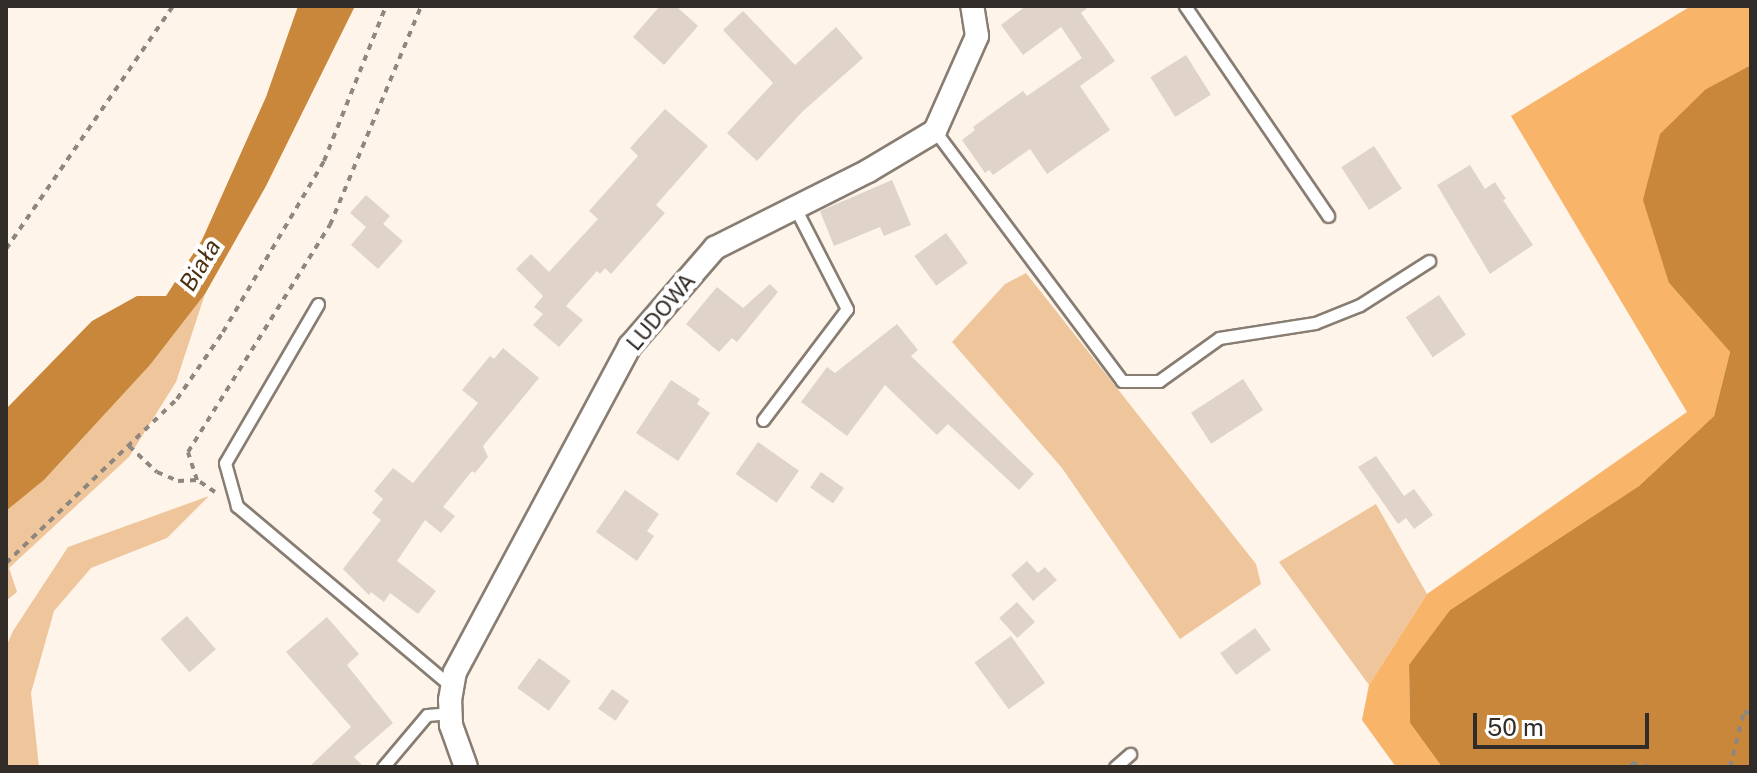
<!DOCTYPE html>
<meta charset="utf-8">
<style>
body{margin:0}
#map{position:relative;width:1757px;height:773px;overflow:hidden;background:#fef4ea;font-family:"Public Sans",sans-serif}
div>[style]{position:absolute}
.green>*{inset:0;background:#efc59b}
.forest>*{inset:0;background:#f8b469}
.water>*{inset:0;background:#c8873a}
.building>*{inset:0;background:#e0d4c9;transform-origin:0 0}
.path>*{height:4px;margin-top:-2px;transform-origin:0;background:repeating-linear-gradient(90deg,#8e8780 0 6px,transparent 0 12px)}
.roads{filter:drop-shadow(2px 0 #887d72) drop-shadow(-2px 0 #887d72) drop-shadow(0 2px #887d72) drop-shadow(0 -2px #887d72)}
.service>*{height:11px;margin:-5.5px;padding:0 5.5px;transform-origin:5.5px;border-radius:5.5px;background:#fff}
.minor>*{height:22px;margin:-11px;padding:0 11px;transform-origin:11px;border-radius:11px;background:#fff}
span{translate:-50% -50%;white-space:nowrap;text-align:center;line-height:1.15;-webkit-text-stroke:8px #fff;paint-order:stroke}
.street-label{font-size:22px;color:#312c28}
.water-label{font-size:24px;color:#4b2f0f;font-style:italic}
.frame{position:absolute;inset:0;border:8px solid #312c28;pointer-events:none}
.scale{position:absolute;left:1473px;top:713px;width:176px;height:36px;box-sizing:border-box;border:4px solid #312c28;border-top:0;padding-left:10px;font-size:24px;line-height:28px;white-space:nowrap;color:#312c28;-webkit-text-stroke:6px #fff;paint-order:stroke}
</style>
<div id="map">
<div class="green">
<i style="clip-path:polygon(1026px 273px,1256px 564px,1261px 584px,1180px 639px,1062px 468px,952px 342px,1005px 284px)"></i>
<i style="clip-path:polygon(205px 294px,176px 382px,129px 457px,9px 568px,17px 592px,6px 601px,6px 511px,44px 480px,150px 365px)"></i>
<i style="clip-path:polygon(209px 496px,167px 538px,91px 568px,54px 611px,31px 693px,39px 767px,6px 767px,6px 647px,13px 631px,68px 547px)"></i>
<i style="clip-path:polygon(1376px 504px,1427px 594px,1369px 685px,1279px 562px)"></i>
</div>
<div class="forest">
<i style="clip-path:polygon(1691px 6px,1751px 6px,1751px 65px,1706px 89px,1669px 283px,1730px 352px,1714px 416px,1639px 486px,1450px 610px,1409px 666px,1410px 723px,1442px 767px,1396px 767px,1362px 720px,1369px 685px,1427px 594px,1687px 412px,1511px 116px)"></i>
</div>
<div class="water">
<i style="clip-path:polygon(298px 6px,355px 6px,266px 186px,205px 294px,150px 365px,44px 480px,6px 511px,6px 409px,92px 321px,137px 296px,166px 296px,202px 240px,266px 97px)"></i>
<i style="clip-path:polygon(1751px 65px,1751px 767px,1442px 767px,1410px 723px,1409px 665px,1450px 610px,1639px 486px,1714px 416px,1730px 352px,1669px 283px,1643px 200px,1660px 134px,1706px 89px)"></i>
</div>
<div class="building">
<i style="clip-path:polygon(660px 6px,676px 6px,698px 26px,664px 65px,633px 37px)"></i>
<i style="clip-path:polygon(1026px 6px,1090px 6px,1081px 13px,1115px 61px,1080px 86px,1110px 130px,1047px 174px,1030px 149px,993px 175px,989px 170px,985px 173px,962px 140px,975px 130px,973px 127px,1023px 91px,1027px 96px,1082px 58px,1061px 27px,1023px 55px,1001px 25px)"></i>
<i style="clip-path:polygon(743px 11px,795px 65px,836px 27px,863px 58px,802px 112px,757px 161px,727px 133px,773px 83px,723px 30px)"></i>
<i style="left:1186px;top:55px;width:47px;height:42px;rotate:58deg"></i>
<i style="clip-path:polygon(665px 109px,708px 146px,656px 205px,665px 213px,611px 274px,605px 268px,600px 274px,597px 271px,566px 306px,583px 320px,559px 347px,533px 325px,543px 314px,534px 307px,543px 296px,516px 269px,531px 254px,549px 272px,598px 219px,589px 211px,638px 156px,630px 148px)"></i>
<i style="left:1374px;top:146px;width:51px;height:39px;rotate:57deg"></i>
<i style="clip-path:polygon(1470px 165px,1485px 189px,1495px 182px,1506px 199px,1503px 200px,1533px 245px,1490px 274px,1437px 185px)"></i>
<i style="clip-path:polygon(892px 180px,911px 225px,884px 236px,880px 227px,834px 246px,820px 211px)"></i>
<i style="clip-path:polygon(366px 195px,390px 216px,383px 224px,403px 241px,378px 269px,351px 245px,366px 227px,350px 213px)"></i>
<i style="left:946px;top:233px;width:37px;height:39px;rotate:54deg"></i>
<i style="clip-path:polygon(770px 284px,778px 292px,737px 342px,732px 338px,719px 352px,686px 324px,717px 287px,743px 308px)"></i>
<i style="left:1439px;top:295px;width:48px;height:40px;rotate:56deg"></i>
<i style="clip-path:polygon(897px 324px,918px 350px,911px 356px,1034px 474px,1019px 490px,948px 424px,937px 435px,885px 385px,847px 436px,801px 402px,827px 367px,835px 373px)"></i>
<i style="clip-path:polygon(503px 348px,539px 378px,483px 446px,488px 457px,475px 473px,472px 471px,443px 507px,455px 516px,441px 533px,425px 520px,397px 561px,436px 591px,418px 614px,390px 593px,384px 602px,371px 592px,369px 595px,343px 569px,381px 520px,372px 513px,383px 499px,374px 491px,393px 468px,413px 483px,478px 403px,462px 390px,490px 356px,494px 359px)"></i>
<i style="left:1243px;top:379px;width:37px;height:62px;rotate:57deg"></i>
<i style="clip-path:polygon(671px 380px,700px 399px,697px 404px,710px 413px,678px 461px,636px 433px)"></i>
<i style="left:758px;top:442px;width:50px;height:39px;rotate:35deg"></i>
<i style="clip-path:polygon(1376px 456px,1404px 496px,1414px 489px,1433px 515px,1414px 529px,1406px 518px,1398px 524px,1358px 467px)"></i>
<i style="left:821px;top:472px;width:28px;height:19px;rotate:35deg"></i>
<i style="clip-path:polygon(625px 490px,659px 514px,647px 531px,654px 536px,637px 561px,596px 532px)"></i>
<i style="clip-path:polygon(1027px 561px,1038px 573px,1045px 567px,1057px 580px,1033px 601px,1011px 575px)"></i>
<i style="left:1017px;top:602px;width:27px;height:24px;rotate:48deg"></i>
<i style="left:187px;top:616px;width:44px;height:35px;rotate:49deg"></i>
<i style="clip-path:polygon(327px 617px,359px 654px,347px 665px,393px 723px,354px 757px,364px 767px,309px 767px,351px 727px,286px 652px)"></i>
<i style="left:1255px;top:628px;width:27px;height:43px;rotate:54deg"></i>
<i style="left:1011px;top:636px;width:58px;height:45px;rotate:54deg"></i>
<i style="left:539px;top:658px;width:39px;height:37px;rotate:36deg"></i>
<i style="left:612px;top:689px;width:21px;height:24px;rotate:35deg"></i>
</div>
<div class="path">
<i style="left:6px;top:249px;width:295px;rotate:-55.5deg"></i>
<i style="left:129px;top:446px;width:38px;rotate:43deg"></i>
<i style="left:157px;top:472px;width:23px;rotate:23deg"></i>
<i style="left:178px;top:481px;width:19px;rotate:-3deg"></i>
<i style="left:215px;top:492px;width:22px;rotate:-146deg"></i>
<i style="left:197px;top:480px;width:29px;rotate:-108deg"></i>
<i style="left:188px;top:452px;width:268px;rotate:-58deg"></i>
<i style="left:330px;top:225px;width:237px;rotate:-67.4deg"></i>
<i style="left:6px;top:563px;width:237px;rotate:-43.8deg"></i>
<i style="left:177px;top:399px;width:81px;rotate:-55.5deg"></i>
<i style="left:223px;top:332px;width:199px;rotate:-59.4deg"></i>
<i style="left:324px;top:161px;width:167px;rotate:-68.2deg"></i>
<i style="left:1631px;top:767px;width:4px;rotate:-76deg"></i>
<i style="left:1632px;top:763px;width:19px;rotate:12deg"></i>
<i style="left:1730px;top:767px;width:57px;rotate:-75.7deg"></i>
<i style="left:1744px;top:712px;width:7px;rotate:8deg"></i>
</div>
<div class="roads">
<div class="service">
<i style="left:1185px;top:6px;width:254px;rotate:55.7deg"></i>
<i style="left:935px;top:131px;width:312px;rotate:53.2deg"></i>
<i style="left:1122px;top:381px;width:37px"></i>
<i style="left:1159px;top:381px;width:74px;rotate:-35.6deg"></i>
<i style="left:1219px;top:338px;width:97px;rotate:-8.9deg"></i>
<i style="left:1315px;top:323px;width:48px;rotate:-21.8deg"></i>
<i style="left:1360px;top:305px;width:82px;rotate:-32.5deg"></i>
<i style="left:318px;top:304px;width:184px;rotate:120.3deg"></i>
<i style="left:225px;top:463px;width:45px;rotate:74.4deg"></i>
<i style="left:237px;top:506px;width:280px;rotate:40.1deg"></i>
<i style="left:763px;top:420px;width:139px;rotate:-52.9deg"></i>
<i style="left:847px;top:309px;width:114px;rotate:-117.2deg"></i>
<i style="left:383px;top:767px;width:68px;rotate:-49.8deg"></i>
<i style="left:427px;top:715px;width:24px;rotate:-5deg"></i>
<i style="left:1115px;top:767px;width:20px;rotate:-41deg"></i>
</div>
<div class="minor">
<i style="left:466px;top:767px;width:45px;rotate:-109.7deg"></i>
<i style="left:451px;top:725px;width:25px;rotate:-92deg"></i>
<i style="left:450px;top:700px;width:28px;rotate:-80deg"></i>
<i style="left:455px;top:672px;width:370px;rotate:-61.8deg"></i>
<i style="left:630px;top:346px;width:130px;rotate:-49.1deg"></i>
<i style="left:715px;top:248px;width:171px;rotate:-26.7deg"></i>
<i style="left:868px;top:171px;width:78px;rotate:-30.8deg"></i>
<i style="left:935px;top:131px;width:104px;rotate:-66.1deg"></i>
<i style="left:977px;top:36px;width:30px;rotate:-99deg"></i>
</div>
</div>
<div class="street-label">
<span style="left:661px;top:312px;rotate:-50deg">LUDOWA</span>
</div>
<div class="water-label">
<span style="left:200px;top:265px;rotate:-59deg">Biała</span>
</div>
<div class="frame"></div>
<div class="scale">50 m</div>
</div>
